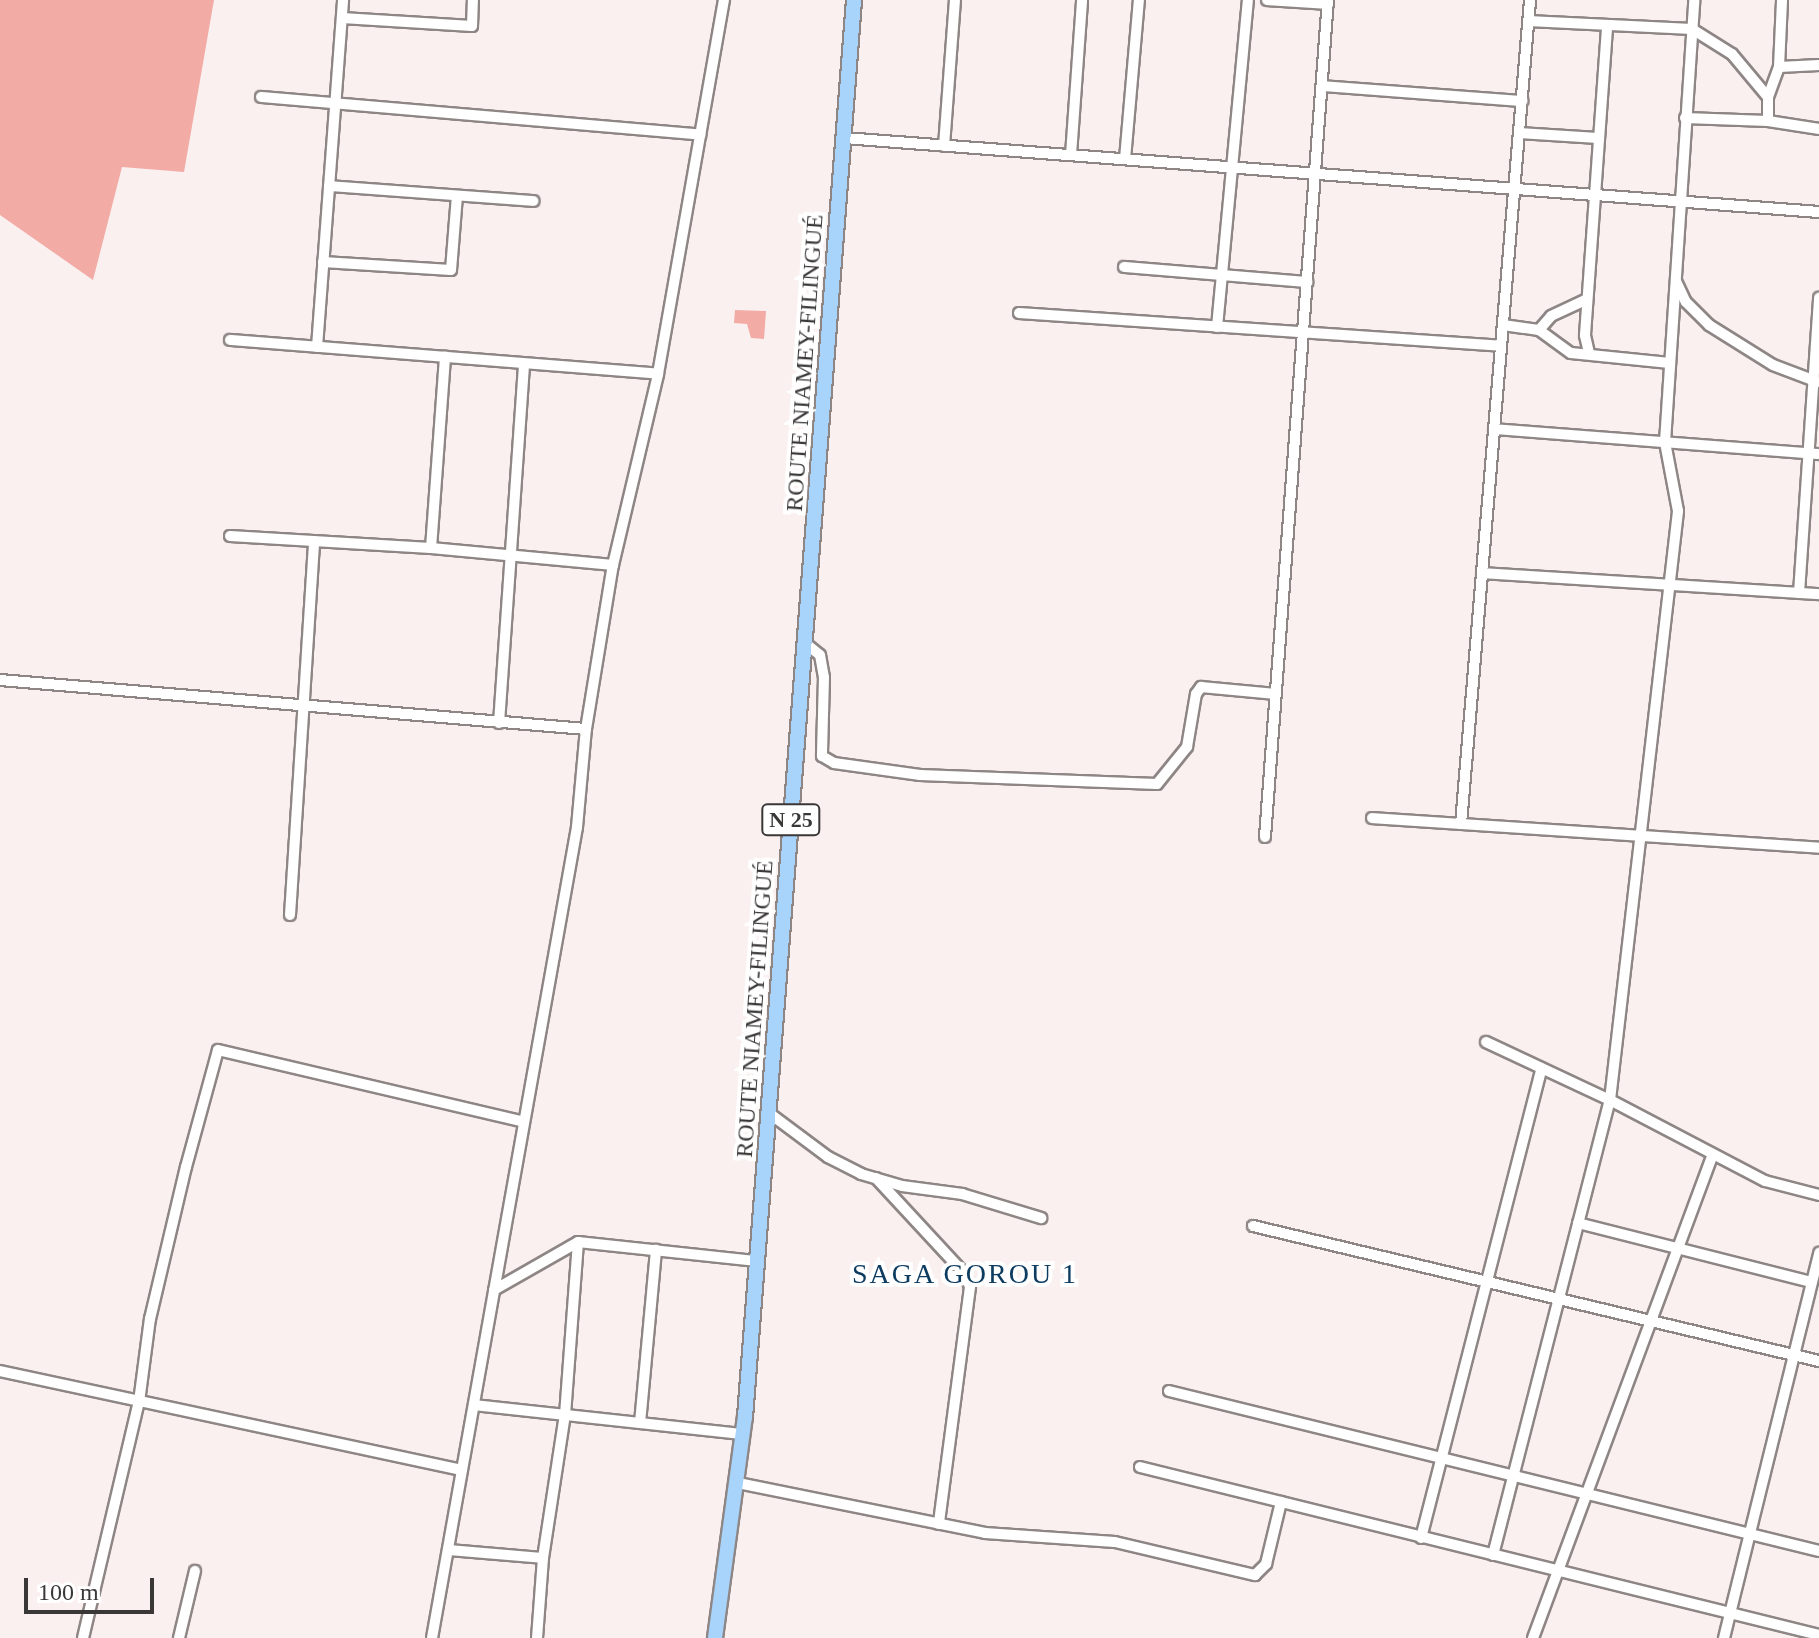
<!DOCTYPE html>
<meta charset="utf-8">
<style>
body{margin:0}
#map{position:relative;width:1819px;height:1638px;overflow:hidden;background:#f9f0ef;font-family:"Times New Roman",serif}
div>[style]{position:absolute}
.green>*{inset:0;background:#f2aba5}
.roads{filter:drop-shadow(2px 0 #8e8685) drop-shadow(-2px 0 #8e8685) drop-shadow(0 2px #8e8685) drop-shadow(0 -2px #8e8685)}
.minor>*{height:10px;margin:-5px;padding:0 5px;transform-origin:5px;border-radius:5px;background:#fff}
.major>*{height:14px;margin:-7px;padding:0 7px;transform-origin:7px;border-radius:7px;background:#a8d4fc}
span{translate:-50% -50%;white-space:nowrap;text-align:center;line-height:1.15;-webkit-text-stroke:8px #fff;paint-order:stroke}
.shield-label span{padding:2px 6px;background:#fff;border:2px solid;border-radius:6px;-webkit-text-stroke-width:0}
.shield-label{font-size:22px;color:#3a3737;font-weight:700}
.street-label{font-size:24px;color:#3a3737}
.quarter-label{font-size:28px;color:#0e3c60;letter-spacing:2px}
.scale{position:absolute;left:24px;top:1578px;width:130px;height:36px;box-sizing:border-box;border:4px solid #3a3737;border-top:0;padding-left:10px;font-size:24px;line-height:28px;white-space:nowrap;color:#3a3737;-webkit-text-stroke:6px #fff;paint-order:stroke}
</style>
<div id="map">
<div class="green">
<i style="clip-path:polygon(0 0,214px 0,184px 172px,122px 167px,93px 280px,0 215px)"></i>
<i style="clip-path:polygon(735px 310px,766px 311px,764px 339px,751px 338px,747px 324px,734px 323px)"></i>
</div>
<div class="roads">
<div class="minor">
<i style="left:1267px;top:0;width:61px;rotate:3.8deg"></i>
<i style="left:342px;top:18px;width:130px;rotate:3.5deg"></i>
<i style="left:472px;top:26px;width:26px;rotate:-88deg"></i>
<i style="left:1528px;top:21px;width:164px;rotate:2.8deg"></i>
<i style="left:1692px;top:29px;width:47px;rotate:32deg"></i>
<i style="left:1732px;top:54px;width:56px;rotate:50.1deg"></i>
<i style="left:1768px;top:97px;width:32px;rotate:-70deg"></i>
<i style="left:1779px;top:67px;width:40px;rotate:-2.9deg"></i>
<i style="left:1779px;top:67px;width:67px;rotate:-87.4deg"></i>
<i style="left:1322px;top:86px;width:201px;rotate:4.3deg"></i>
<i style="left:261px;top:97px;width:441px;rotate:4.9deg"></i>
<i style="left:1768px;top:97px;width:24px;rotate:90deg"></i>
<i style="left:1768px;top:121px;width:52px;rotate:8.9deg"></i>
<i style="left:1685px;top:118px;width:83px;rotate:2.1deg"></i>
<i style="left:1519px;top:133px;width:79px;rotate:3.6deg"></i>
<i style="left:844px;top:138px;width:978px;rotate:4.34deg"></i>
<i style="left:944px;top:146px;width:146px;rotate:-85.7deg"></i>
<i style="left:1071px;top:155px;width:155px;rotate:-85.9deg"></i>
<i style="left:1125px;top:159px;width:160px;rotate:-85deg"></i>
<i style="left:329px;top:186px;width:205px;rotate:4.2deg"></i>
<i style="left:323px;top:262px;width:128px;rotate:3.6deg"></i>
<i style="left:451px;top:270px;width:74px;rotate:-85.4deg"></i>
<i style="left:1124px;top:267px;width:184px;rotate:4.7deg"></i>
<i style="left:1676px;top:281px;width:23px;rotate:65deg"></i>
<i style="left:1686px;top:302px;width:33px;rotate:45deg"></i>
<i style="left:1709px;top:325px;width:75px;rotate:32deg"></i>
<i style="left:1773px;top:365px;width:48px;rotate:20.7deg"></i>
<i style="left:1019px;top:313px;width:483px;rotate:3.9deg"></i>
<i style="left:1503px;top:325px;width:36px;rotate:8deg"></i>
<i style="left:1539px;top:330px;width:39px;rotate:36deg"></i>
<i style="left:1571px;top:353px;width:99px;rotate:5.8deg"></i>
<i style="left:1217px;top:327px;width:328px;rotate:-84.6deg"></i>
<i style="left:1539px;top:330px;width:18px;rotate:-49deg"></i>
<i style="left:1551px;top:316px;width:40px;rotate:-25deg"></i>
<i style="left:230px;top:340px;width:429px;rotate:4.5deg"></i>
<i style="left:317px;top:347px;width:348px;rotate:-85.7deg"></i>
<i style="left:1589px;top:353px;width:18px;rotate:-103deg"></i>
<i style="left:1585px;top:335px;width:310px;rotate:-85.9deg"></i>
<i style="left:1494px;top:429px;width:326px;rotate:4.4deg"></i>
<i style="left:230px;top:536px;width:201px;rotate:3.4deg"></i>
<i style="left:431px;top:548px;width:183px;rotate:5.3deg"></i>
<i style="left:431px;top:548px;width:192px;rotate:-85.8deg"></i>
<i style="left:1482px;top:573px;width:338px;rotate:3.6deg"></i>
<i style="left:1799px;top:593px;width:296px;rotate:-86.1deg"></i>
<i style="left:805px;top:643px;width:19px;rotate:39deg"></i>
<i style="left:820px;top:655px;width:22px;rotate:80deg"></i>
<i style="left:824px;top:677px;width:79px;rotate:91.5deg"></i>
<i style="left:822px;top:756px;width:14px;rotate:30deg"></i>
<i style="left:834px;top:763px;width:87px;rotate:7.9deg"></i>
<i style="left:920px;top:775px;width:237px;rotate:2.2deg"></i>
<i style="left:1157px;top:784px;width:48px;rotate:-51deg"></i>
<i style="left:1187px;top:747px;width:54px;rotate:-80.4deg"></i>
<i style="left:1196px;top:694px;width:9px;rotate:-54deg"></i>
<i style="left:1201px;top:687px;width:75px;rotate:5.3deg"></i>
<i style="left:0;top:680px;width:588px;rotate:4.78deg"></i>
<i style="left:499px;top:723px;width:360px;rotate:-86deg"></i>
<i style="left:1372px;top:818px;width:448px;rotate:3.8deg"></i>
<i style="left:1461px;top:824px;width:827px;rotate:-85.21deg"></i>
<i style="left:1265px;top:837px;width:839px;rotate:-85.7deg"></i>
<i style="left:290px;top:915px;width:374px;rotate:-86.3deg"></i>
<i style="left:1486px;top:1042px;width:137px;rotate:25.1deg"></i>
<i style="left:1610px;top:1100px;width:175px;rotate:27.6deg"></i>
<i style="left:1765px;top:1181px;width:56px;rotate:14.5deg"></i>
<i style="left:769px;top:1113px;width:74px;rotate:36.7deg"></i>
<i style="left:828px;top:1157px;width:37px;rotate:27deg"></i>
<i style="left:861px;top:1174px;width:43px;rotate:16.3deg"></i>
<i style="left:902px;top:1186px;width:61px;rotate:7.6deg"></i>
<i style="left:962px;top:1194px;width:83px;rotate:16.9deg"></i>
<i style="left:876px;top:1178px;width:131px;rotate:47.2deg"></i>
<i style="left:965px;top:1274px;width:14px;rotate:69deg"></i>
<i style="left:970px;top:1287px;width:239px;rotate:97.5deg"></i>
<i style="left:1578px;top:1223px;width:241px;rotate:14.2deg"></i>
<i style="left:1253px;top:1226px;width:582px;rotate:13.42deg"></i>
<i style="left:494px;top:1290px;width:97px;rotate:-29.7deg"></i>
<i style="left:578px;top:1242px;width:180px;rotate:6.1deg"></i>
<i style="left:0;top:1371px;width:472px;rotate:12.1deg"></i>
<i style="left:1169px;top:1391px;width:669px;rotate:13.83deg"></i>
<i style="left:474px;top:1405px;width:271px;rotate:6.2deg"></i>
<i style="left:640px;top:1423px;width:174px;rotate:-84.7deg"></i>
<i style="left:1140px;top:1467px;width:699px;rotate:13.9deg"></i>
<i style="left:738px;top:1483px;width:252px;rotate:11.4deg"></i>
<i style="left:985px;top:1533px;width:130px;rotate:4deg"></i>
<i style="left:1115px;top:1542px;width:144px;rotate:13.3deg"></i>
<i style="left:1255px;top:1575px;width:16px;rotate:-45deg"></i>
<i style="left:1266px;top:1564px;width:64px;rotate:-76.4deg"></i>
<i style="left:1421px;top:1538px;width:485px;rotate:-75.6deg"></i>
<i style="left:448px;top:1550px;width:95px;rotate:4.8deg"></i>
<i style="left:1493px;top:1555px;width:470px;rotate:-75.6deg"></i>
<i style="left:1610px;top:1100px;width:593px;rotate:-83.41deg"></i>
<i style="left:1678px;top:511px;width:70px;rotate:-100.7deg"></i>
<i style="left:1665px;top:442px;width:443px;rotate:-86.2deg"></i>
<i style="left:83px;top:1638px;width:243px;rotate:-76.7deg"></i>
<i style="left:139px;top:1402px;width:84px;rotate:-82.5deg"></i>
<i style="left:150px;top:1319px;width:156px;rotate:-76.7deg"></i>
<i style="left:186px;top:1167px;width:121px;rotate:-74.7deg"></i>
<i style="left:218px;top:1050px;width:314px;rotate:13.2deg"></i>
<i style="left:179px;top:1638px;width:69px;rotate:-76.6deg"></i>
<i style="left:432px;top:1638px;width:824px;rotate:-79.86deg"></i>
<i style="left:577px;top:827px;width:98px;rotate:-84.8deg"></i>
<i style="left:586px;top:729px;width:166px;rotate:-80.7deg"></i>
<i style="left:613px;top:565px;width:196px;rotate:-76.7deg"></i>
<i style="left:658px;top:374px;width:380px;rotate:-80deg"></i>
<i style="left:537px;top:1638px;width:80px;rotate:-85.7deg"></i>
<i style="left:543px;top:1558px;width:145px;rotate:-81.3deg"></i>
<i style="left:565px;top:1415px;width:173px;rotate:-85.7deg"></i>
<i style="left:1533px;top:1638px;width:516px;rotate:-69.6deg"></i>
<i style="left:1724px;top:1638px;width:397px;rotate:-76.1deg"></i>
</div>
<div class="major">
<i style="left:715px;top:1638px;width:223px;rotate:-82.3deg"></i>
<i style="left:745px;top:1417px;width:1421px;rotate:-85.6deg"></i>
</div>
</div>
<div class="shield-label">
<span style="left:791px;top:820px">N 25</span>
</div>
<div class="street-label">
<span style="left:805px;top:363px;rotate:-86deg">ROUTE NIAMEY-FILINGUÉ</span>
<span style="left:755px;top:1009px;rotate:-86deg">ROUTE NIAMEY-FILINGUÉ</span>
</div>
<div class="quarter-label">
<span style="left:965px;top:1274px">SAGA GOROU 1</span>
</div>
<div class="scale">100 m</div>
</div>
